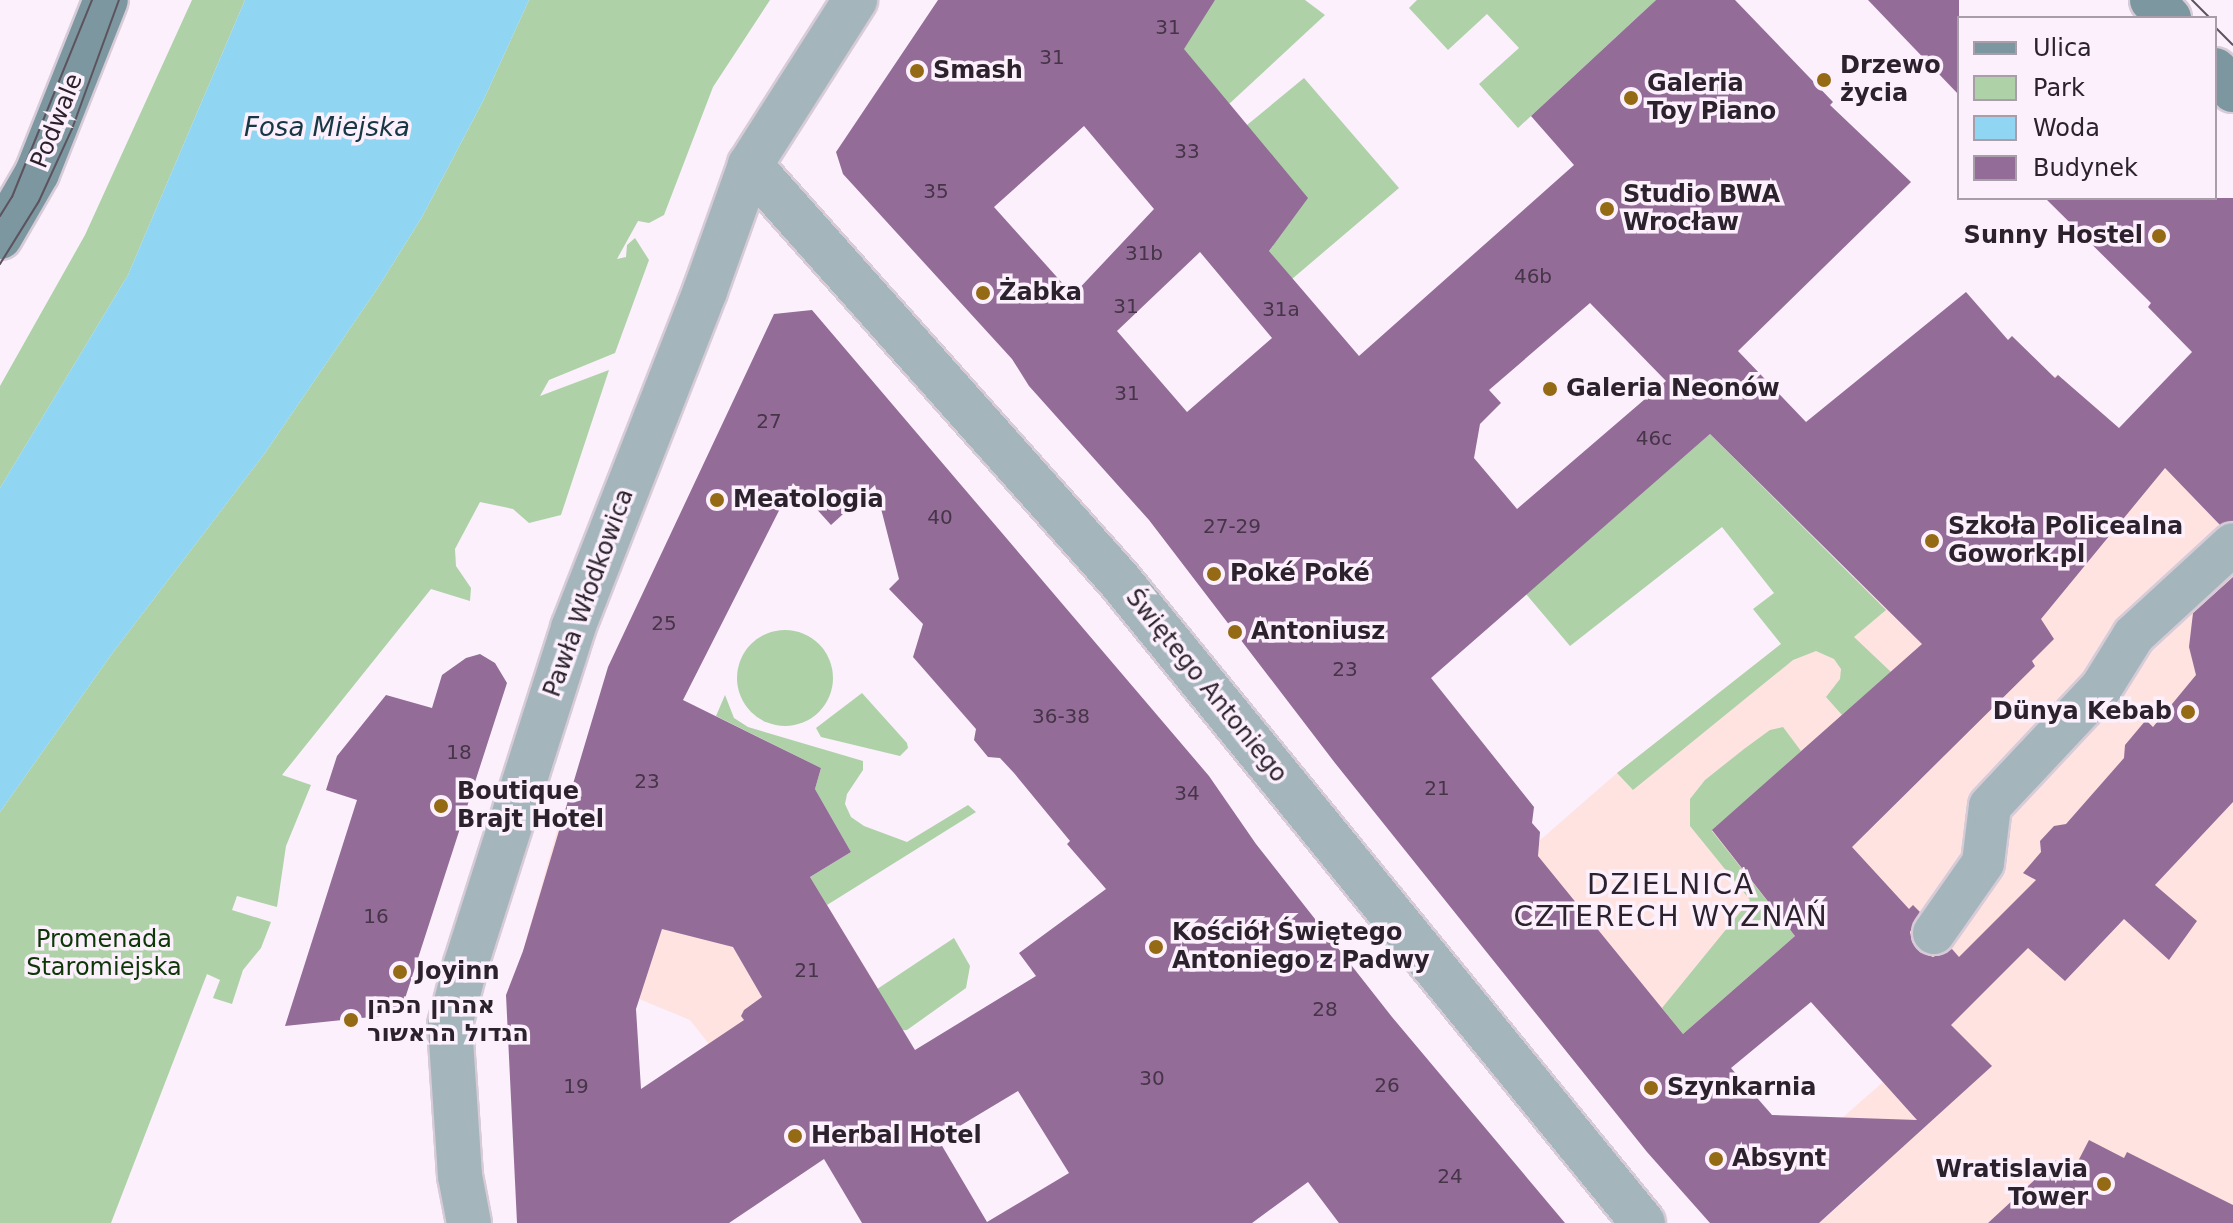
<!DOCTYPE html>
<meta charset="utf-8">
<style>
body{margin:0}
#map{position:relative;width:2233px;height:1223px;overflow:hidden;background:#fbf0fc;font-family:"DejaVu Sans","Noto Sans Hebrew",sans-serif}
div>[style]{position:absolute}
.commercial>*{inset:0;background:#fee3e1}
.green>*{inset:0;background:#aed1a8}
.round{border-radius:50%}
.water>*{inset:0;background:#90d5f2}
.building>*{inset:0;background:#936c98}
.roads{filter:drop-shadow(2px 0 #d6cbd7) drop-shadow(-2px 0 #d6cbd7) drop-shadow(0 2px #d6cbd7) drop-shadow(0 -2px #d6cbd7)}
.pedestrian>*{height:42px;margin:-21px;padding:0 21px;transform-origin:21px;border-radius:21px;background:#a4b5bc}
.minor>*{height:44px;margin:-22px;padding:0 22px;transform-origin:22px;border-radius:22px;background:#a4b5bc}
.secondary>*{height:44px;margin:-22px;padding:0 22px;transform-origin:22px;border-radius:22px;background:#7c97a0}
.tram>*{height:2px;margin:-1px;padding:0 1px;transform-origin:1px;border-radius:1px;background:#5d535e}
.dots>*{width:22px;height:22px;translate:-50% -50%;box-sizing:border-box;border:4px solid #fbf0fc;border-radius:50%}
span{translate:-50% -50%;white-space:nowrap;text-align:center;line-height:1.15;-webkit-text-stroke:7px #fbf0fc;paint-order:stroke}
.number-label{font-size:20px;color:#463448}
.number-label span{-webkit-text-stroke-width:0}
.poi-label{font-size:24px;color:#2c222d;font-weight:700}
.left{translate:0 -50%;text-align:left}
.right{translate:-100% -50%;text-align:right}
.street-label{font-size:24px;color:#2c222d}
.park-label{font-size:24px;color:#0d3707}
.water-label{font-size:26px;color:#173744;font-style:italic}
.quarter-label{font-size:28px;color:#2c222d;letter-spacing:2px}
.legend{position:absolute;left:1957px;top:16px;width:260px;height:184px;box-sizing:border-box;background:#fbf0fc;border:2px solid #a89ea9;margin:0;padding:10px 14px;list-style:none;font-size:24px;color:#2c222d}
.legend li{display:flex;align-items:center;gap:16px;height:40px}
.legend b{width:40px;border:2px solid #a89ea9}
</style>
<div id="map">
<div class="commercial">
<i style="clip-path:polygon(2058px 374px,2061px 378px,2059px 381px,2064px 379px,2073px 394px,2076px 391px,2108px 418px,2105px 422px,2158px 461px,2233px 534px,2233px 1223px,1819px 1223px,1871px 1177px,1833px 1126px,1883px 1082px,1807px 998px,1683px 1034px,1607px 1102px,1600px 1092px,1531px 848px,1617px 773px,1781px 644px,1854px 577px,1804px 527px)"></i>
<i style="clip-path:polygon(558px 827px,757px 888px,810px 877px,879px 990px,805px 1037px,709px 1044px,690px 1020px,523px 951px)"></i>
</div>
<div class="green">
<i style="clip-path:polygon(192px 0,245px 0,128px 275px,0 488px,0 386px,85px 235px)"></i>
<i style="clip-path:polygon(529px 0,770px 0,713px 87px,664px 215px,649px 223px,638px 221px,617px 259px,626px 257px,627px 245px,635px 238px,649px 260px,615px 353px,549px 380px,540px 396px,609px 370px,561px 515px,529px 523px,513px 509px,480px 502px,455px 549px,456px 566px,471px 588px,470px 601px,431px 589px,282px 775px,311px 785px,286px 846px,277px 907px,237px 896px,232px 910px,271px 922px,261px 948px,243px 970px,232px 1004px,213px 998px,220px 980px,207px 974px,111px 1223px,0 1223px,0 812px,111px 655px,265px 453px,379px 286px,422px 217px,483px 101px)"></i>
<i style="clip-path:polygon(1215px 0,1305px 0,1325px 15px,1229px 104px,1177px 41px)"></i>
<i style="clip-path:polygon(1417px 0,1656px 0,1518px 128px,1479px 84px,1519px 48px,1487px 14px,1448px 50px,1409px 8px)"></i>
<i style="clip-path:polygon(1304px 78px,1399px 188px,1292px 279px,1269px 251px,1273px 246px,1247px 125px)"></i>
<i style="clip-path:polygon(1710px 434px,1886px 610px,1854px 637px,1891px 672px,1842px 715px,1826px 697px,1840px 679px,1841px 669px,1834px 659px,1816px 651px,1793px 660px,1633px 790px,1617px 773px,1781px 644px,1753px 609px,1774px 593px,1722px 527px,1570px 646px,1526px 594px)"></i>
<i class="round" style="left:737px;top:630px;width:96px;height:96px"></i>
<i style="clip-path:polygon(862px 693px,907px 743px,908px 748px,900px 756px,821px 737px,816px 728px)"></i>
<i style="clip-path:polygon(725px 695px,734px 718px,748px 727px,863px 761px,863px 770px,847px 794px,845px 804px,851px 817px,864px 826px,907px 842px,968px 805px,976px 812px,827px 905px,810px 877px,851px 852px,815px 789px,821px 768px,716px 716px)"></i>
<i style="clip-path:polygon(1783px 727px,1801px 751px,1712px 831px,1795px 936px,1683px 1034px,1662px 1008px,1750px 900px,1690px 826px,1690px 799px,1705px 780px,1744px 749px,1770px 730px)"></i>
<i style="clip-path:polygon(954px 938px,970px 966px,966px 988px,907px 1030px,805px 1037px)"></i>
</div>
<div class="water">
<i style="clip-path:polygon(245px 0,529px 0,483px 101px,422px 217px,379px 286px,265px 453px,111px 655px,0 812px,0 488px,128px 275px)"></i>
</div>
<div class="building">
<i style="clip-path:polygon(evenodd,938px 0,1215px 0,1184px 49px,1308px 198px,1269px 251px,1359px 356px,1574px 165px,1531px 116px,1656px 0,1735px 0,1833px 102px,1830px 105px,1911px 182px,1738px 351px,1806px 422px,1966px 292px,2008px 340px,2012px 336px,2055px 378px,2058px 375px,2119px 428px,2192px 352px,2148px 307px,2151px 303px,2045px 198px,2233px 198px,2233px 521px,2220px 525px,2165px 468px,2041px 619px,2054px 639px,2032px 661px,2035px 666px,1852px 847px,1909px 909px,1913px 905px,1920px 912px,1910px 932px,1912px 942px,1920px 952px,1933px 957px,1952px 949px,1959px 957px,2036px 880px,2023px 873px,2041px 852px,2040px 841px,2054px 826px,2066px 824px,2124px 758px,2125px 745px,2146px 720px,2153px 727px,2196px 675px,2189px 647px,2193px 613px,2233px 577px,2233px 802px,2155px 885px,2197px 921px,2169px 960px,2124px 919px,2065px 981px,2028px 948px,1951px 1025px,1992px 1066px,1819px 1223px,1710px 1223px,1647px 1152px,1335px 763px,1149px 520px,1029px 386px,1012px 359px,843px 174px,836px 152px,938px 0,1084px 126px,1154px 209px,1073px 295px,994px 207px,1084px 126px,938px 0,1200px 252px,1272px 338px,1187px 412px,1117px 331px,1200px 252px,938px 0,1590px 303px,1666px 381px,1517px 509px,1474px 458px,1480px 424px,1501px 403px,1489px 390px,1590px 303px,938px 0,1710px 434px,1922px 644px,1712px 830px,1795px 936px,1683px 1034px,1538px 856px,1540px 832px,1532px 823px,1534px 807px,1431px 678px,1710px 434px,938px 0,1811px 1002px,1917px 1120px,1772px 1115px,1731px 1068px,1811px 1002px)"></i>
<i style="clip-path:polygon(1868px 0,1959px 0,1959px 95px)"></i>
<i style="clip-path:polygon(evenodd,812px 310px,1209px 776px,1256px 844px,1392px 1017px,1565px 1223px,1339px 1223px,1308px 1182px,1252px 1223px,862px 1223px,824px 1159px,729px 1223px,517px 1223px,506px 995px,523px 951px,608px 667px,774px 314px,812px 310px,793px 483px,831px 525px,875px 485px,899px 579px,889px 589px,923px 624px,913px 657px,976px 729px,974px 740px,988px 757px,1000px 758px,1014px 773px,1070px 841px,1067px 844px,1106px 889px,1019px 953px,1036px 976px,915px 1050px,810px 877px,851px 852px,815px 789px,821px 768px,683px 700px,793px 483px,812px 310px,662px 929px,733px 947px,762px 997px,744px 1010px,741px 1016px,744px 1020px,641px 1089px,636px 1009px,662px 929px,812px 310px,1018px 1091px,1069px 1173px,987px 1222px,938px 1139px,1018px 1091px)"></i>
<i style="clip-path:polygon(480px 654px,495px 663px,507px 683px,400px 1014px,285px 1026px,357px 800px,326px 790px,337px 756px,386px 695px,432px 708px,442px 675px,466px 658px)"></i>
<i style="clip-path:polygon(2089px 1140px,2124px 1158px,2127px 1152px,2233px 1205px,2233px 1223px,1988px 1223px,2056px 1160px,2074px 1169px)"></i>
</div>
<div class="roads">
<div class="pedestrian">
<i style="left:1934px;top:933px;width:85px;rotate:-55deg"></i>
<i style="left:1983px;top:863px;width:57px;rotate:-83deg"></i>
<i style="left:1990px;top:806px;width:162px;rotate:-46.8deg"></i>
<i style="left:2101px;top:688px;width:62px;rotate:-58.1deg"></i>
<i style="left:2134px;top:635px;width:134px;rotate:-42.6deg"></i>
</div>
<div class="minor">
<i style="left:750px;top:165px;width:557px;rotate:48.35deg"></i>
<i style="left:1120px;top:581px;width:828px;rotate:50.83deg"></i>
<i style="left:469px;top:1223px;width:48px;rotate:-100.8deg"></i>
<i style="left:460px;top:1176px;width:151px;rotate:-93.8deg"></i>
<i style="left:450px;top:1025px;width:63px;rotate:-75.3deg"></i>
<i style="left:466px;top:964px;width:353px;rotate:-72.3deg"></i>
<i style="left:573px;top:628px;width:362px;rotate:-68.6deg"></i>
<i style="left:705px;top:291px;width:134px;rotate:-70.3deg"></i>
<i style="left:750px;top:165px;width:196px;rotate:-57.5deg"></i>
</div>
<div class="secondary">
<i style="left:2152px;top:0;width:25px;rotate:47deg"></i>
<i style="left:2215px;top:70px;width:27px;rotate:48deg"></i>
<i style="left:0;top:237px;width:74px;rotate:-60deg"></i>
<i style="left:37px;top:173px;width:186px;rotate:-68.3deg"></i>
</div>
</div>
<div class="tram">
<i style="left:2192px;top:0;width:25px;rotate:45deg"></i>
<i style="left:2215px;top:27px;width:25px;rotate:45deg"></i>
<i style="left:0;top:216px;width:22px;rotate:-58deg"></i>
<i style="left:12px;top:197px;width:213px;rotate:-67.9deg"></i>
<i style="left:0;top:264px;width:74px;rotate:-58.2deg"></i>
<i style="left:39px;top:201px;width:79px;rotate:-65.4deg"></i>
<i style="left:72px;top:129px;width:137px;rotate:-70deg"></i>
</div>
<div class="dots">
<i style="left:917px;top:71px;background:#946a15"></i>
<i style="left:1824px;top:80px;background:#946a15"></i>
<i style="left:1631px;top:98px;background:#946a15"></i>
<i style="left:1607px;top:209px;background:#946a15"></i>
<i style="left:2159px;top:236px;background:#946a15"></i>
<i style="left:983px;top:293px;background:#946a15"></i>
<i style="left:1550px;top:389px;background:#946a15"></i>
<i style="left:717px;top:500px;background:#946a15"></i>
<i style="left:1932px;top:541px;background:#946a15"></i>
<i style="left:1214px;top:574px;background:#946a15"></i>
<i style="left:1235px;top:632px;background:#946a15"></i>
<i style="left:2188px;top:712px;background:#946a15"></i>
<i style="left:441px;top:806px;background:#946a15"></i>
<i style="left:1156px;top:947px;background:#946a15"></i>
<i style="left:400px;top:972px;background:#946a15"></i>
<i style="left:351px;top:1020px;background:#946a15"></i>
<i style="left:1651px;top:1088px;background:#946a15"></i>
<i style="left:795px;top:1136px;background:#946a15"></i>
<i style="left:1716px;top:1159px;background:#946a15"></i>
<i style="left:2104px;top:1184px;background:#946a15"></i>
</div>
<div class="number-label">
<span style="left:1168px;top:27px">31</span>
<span style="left:1052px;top:57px">31</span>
<span style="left:1187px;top:151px">33</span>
<span style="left:936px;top:191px">35</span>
<span style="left:1144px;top:253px">31b</span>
<span style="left:1533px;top:276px">46b</span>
<span style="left:1126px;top:306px">31</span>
<span style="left:1281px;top:309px">31a</span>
<span style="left:1127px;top:393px">31</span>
<span style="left:769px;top:421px">27</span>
<span style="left:1654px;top:438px">46c</span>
<span style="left:940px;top:517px">40</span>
<span style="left:1232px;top:526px">27-29</span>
<span style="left:664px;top:623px">25</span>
<span style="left:1345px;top:669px">23</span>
<span style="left:1061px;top:716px">36-38</span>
<span style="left:459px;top:752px">18</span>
<span style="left:647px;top:781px">23</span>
<span style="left:1437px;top:788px">21</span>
<span style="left:1187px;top:793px">34</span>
<span style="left:376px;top:916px">16</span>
<span style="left:807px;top:970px">21</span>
<span style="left:1325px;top:1009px">28</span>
<span style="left:1152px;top:1078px">30</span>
<span style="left:1387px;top:1085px">26</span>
<span style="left:576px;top:1086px">19</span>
<span style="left:1450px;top:1176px">24</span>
</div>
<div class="poi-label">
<span class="left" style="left:1840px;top:80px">Drzewo<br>życia</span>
<span class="left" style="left:933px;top:71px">Smash</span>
<span class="left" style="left:1647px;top:98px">Galeria<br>Toy Piano</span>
<span class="left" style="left:1623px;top:209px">Studio BWA<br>Wrocław</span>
<span class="right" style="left:2143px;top:236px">Sunny Hostel</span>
<span class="left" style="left:999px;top:293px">Żabka</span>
<span class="left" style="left:1566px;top:389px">Galeria Neonów</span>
<span class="left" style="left:733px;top:500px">Meatologia</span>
<span class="left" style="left:1948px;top:541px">Szkoła Policealna<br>Gowork.pl</span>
<span class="left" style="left:1230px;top:574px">Poké Poké</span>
<span class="left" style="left:1251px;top:632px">Antoniusz</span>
<span class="right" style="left:2172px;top:712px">Dünya Kebab</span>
<span class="left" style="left:457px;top:806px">Boutique<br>Brajt Hotel</span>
<span class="left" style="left:1172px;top:947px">Kościół Świętego<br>Antoniego z Padwy</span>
<span class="left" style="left:416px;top:972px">Joyinn</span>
<span class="left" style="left:367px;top:1020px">אהרון הכהן<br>הגדול הראשור</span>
<span class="left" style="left:1667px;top:1088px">Szynkarnia</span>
<span class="left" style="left:811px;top:1136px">Herbal Hotel</span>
<span class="left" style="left:1732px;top:1159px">Absynt</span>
<span class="right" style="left:2088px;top:1184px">Wratislavia<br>Tower</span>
</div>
<div class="street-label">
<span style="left:57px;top:121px;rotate:-68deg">Podwale</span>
<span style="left:589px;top:593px;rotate:-70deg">Pawła Włodkowica</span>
<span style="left:1206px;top:686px;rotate:51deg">Świętego Antoniego</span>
</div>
<div class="park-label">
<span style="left:104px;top:954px">Promenada<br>Staromiejska</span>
</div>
<div class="water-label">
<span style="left:327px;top:128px">Fosa Miejska</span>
</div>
<div class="quarter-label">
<span style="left:1671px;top:901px">DZIELNICA<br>CZTERECH WYZNAŃ</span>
</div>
<ul class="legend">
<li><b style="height:10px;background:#7c97a0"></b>Ulica</li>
<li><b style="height:22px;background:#aed1a8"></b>Park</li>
<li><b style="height:22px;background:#90d5f2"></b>Woda</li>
<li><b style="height:22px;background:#936c98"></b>Budynek</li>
</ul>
</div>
